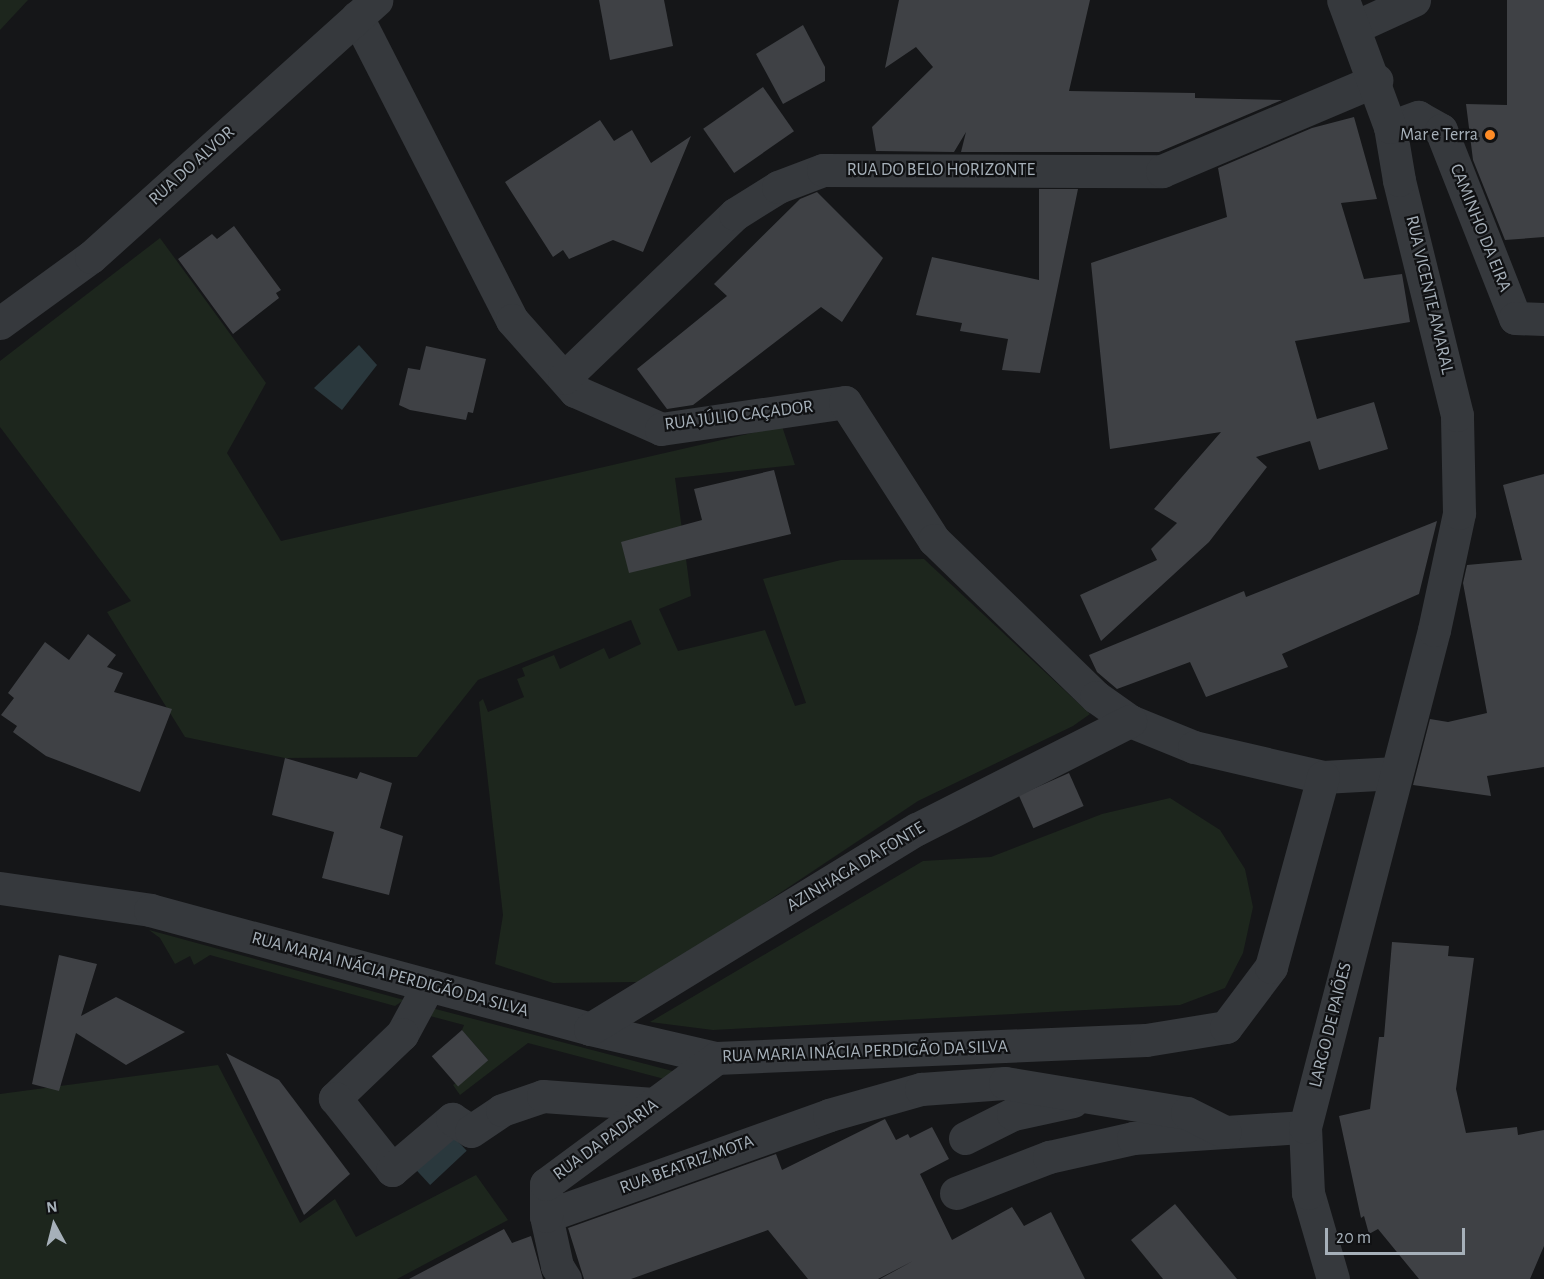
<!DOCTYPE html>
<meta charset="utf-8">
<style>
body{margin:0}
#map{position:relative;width:1544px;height:1279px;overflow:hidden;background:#151618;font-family:"Alegreya Sans",sans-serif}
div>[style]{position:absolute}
.green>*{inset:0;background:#1d261d}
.water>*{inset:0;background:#2a383d;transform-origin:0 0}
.building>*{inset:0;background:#3f4145;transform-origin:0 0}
.street>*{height:33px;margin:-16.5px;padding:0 16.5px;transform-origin:16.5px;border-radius:16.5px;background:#36393d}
.dots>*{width:16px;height:16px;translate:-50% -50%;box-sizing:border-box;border:3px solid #101113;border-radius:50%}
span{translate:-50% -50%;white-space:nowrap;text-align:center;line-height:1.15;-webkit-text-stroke:4.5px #101113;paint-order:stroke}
.poi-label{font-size:18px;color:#a6b0b9}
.right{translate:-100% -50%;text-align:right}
.street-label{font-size:18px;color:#a6b0b9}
.north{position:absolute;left:24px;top:1195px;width:60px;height:60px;-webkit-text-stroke:4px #101113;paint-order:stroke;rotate:353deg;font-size:16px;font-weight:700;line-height:24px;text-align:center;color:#a6b0b9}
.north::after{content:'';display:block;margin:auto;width:21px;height:27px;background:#a6b0b9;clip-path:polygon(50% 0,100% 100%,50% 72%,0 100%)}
.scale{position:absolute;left:1325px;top:1228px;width:140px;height:27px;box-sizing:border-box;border:3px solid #a6b0b9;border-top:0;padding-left:8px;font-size:18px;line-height:21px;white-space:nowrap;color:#a6b0b9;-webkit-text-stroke:4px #101113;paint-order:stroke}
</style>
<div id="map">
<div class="green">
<i style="clip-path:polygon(0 0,28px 0,0 30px)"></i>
<i style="clip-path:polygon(160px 238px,266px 383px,227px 453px,281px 541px,782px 426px,795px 465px,675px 478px,691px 596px,659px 609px,678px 651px,765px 630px,795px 706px,806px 703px,763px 579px,841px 560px,924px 559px,1090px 714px,1073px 726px,918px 801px,699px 947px,638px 982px,553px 983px,495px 964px,503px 915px,479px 702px,483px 699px,488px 712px,524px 697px,517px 679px,525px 676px,522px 668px,554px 655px,560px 669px,604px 648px,609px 659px,641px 644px,631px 620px,478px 680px,417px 757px,285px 758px,185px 737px,107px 612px,131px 601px,0 427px,0 361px)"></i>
<i style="clip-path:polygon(1170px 798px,1220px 830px,1245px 869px,1253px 907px,1243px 953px,1225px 988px,1180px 1005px,713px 1030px,650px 1022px,923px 861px,991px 857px,1102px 814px)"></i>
<i style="clip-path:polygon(149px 930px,404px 1000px,395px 1006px,210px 955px,194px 965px,190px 956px,175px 964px,160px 938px)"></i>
<i style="clip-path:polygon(428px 1007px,680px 1073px,672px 1081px,528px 1043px,460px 1095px,453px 1085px,488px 1060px,462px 1030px,464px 1025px,430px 1016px)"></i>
<i style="clip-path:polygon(218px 1065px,300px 1223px,335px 1199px,356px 1237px,476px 1175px,508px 1220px,397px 1279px,0 1279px,0 1094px)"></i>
</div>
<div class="water">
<i style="clip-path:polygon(359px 345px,377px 365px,342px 410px,314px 388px)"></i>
<i style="left:451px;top:1134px;width:23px;height:50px;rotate:47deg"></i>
</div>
<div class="building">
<i style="clip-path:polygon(599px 0,664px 0,673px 46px,610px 60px)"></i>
<i style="clip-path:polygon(899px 0,1090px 0,1069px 91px,1195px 93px,1195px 98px,1282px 100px,1159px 152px,961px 152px,966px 132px,954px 152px,876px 151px,872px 127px,933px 67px,916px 47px,885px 68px)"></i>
<i style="clip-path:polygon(1507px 0,1544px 0,1544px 237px,1505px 240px,1473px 160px,1466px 104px,1507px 105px)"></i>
<i style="clip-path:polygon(803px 25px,825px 67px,825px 81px,783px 104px,756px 54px)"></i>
<i style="left:763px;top:87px;width:54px;height:73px;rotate:55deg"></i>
<i style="clip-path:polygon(1354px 117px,1377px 199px,1341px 203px,1364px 279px,1402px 274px,1410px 322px,1295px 341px,1317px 419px,1374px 402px,1388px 449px,1319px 470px,1310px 441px,1256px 457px,1267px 467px,1209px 542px,1101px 641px,1080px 595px,1157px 560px,1151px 549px,1177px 523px,1154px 509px,1221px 432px,1110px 449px,1091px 263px,1227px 217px,1218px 168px,1312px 128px)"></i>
<i style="clip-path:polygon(600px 120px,614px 141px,632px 130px,651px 163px,691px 136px,643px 252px,613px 240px,569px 259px,563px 250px,553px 257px,505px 182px)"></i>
<i style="clip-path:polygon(1039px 189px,1078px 189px,1040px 373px,1002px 370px,1008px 339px,960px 331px,962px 323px,916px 315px,932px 257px,1039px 280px)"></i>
<i style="clip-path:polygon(817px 192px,883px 258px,842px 322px,821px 307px,693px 405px,667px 409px,637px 369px,727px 296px,714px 284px,800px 199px)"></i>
<i style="clip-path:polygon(234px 226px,281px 290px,276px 293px,279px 298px,233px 334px,178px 259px,212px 234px,217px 239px)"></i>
<i style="clip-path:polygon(426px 346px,486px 359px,473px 413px,468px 412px,466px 420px,410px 410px,399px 405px,408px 368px,420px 370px)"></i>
<i style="clip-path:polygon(774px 470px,791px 534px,629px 573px,621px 542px,702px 520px,694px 489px)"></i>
<i style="clip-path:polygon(1544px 474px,1544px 767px,1487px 776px,1491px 796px,1413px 785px,1430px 719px,1448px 722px,1487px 713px,1463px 583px,1467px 565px,1522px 560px,1503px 485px)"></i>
<i style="clip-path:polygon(1437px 521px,1419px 594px,1282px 654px,1288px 667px,1206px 697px,1190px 662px,1117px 689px,1097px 672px,1089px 655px,1244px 591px,1246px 597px)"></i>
<i style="clip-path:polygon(88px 634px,116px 655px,107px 667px,123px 673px,114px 692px,172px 709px,140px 792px,46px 756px,13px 732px,17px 726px,1px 715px,14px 698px,8px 693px,45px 642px,69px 660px)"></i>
<i style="clip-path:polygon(285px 758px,357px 779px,360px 772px,392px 783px,380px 828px,403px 836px,389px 895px,322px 878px,334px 832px,272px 815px)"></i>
<i style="left:1069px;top:773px;width:36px;height:55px;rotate:66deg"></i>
<i style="clip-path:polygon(1392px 942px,1449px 946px,1448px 956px,1474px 958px,1456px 1089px,1466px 1133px,1517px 1127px,1518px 1135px,1544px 1130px,1544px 1246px,1530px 1279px,1419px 1279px,1378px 1229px,1369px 1234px,1364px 1216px,1361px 1218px,1339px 1116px,1370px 1109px,1379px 1037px,1384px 1037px)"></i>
<i style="clip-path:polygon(59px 955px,97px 964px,81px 1016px,116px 997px,185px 1032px,126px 1065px,76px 1033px,59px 1091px,32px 1084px)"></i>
<i style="left:462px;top:1030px;width:40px;height:40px;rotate:49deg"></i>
<i style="clip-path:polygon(226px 1053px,279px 1080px,350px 1174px,304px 1215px)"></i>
<i style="clip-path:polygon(885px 1119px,896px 1140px,908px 1134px,910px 1138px,932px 1127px,949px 1159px,920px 1174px,952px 1240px,1012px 1207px,1024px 1226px,1051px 1212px,1085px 1279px,880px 1279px,913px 1261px,878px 1279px,808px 1279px,768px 1230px,631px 1279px,584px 1279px,568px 1228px,776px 1154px,782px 1170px)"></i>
<i style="clip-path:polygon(1175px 1204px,1237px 1279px,1163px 1279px,1131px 1240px)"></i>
<i style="clip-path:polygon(504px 1229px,512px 1243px,531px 1236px,543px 1279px,409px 1279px)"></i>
</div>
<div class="street">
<i style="left:357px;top:17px;width:340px;rotate:62.9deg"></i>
<i style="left:512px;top:320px;width:95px;rotate:48.4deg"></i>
<i style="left:575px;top:391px;width:94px;rotate:23.8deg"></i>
<i style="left:661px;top:429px;width:186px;rotate:-8.3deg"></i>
<i style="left:845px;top:402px;width:164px;rotate:57.2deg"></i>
<i style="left:934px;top:540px;width:226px;rotate:44.1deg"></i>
<i style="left:1096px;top:697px;width:42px;rotate:35.2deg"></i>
<i style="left:1130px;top:721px;width:69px;rotate:22.1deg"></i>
<i style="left:1194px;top:747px;width:132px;rotate:13.1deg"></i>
<i style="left:1323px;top:777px;width:73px;rotate:-3.1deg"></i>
<i style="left:1355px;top:27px;width:65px;rotate:-24.6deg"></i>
<i style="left:1390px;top:127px;width:30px;rotate:-20deg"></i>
<i style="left:1418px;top:117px;width:26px;rotate:29deg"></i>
<i style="left:1441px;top:130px;width:202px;rotate:68.5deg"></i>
<i style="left:1515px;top:318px;width:29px;rotate:2deg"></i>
<i style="left:0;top:323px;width:112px;rotate:-36deg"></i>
<i style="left:91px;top:257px;width:384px;rotate:-42deg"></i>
<i style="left:564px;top:378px;width:237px;rotate:-43.8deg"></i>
<i style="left:735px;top:214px;width:51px;rotate:-32.1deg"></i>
<i style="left:778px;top:187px;width:48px;rotate:-20.7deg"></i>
<i style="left:823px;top:170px;width:339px;rotate:0.2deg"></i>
<i style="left:1162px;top:171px;width:233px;rotate:-23deg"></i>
<i style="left:0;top:888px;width:152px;rotate:8.3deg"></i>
<i style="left:150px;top:910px;width:456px;rotate:15.1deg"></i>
<i style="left:590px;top:1029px;width:129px;rotate:13deg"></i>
<i style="left:716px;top:1058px;width:430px;rotate:-2.4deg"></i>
<i style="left:1146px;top:1040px;width:81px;rotate:-9.2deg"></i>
<i style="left:1226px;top:1027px;width:75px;rotate:-53.1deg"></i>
<i style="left:1271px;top:967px;width:197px;rotate:-74.7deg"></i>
<i style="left:428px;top:986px;width:55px;rotate:118.4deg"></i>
<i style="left:402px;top:1034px;width:93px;rotate:136.3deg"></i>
<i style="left:335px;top:1098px;width:92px;rotate:51.6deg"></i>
<i style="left:392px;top:1170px;width:79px;rotate:-40.4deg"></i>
<i style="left:452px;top:1119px;width:22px;rotate:32deg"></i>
<i style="left:471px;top:1131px;width:37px;rotate:-34deg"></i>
<i style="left:502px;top:1110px;width:43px;rotate:-18.9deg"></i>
<i style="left:543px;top:1096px;width:111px;rotate:4.1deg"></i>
<i style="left:590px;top:1029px;width:383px;rotate:-31.5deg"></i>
<i style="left:917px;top:829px;width:239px;rotate:-26.9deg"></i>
<i style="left:965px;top:1138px;width:54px;rotate:-26.6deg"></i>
<i style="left:1013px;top:1114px;width:61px;rotate:-12.2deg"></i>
<i style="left:956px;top:1193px;width:100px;rotate:-21.2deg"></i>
<i style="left:1049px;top:1157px;width:86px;rotate:-12.7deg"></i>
<i style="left:1133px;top:1138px;width:172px;rotate:-3.7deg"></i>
<i style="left:546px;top:1216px;width:300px;rotate:-19.6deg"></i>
<i style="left:829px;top:1115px;width:96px;rotate:-15.8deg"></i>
<i style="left:921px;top:1089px;width:84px;rotate:-4.1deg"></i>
<i style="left:1005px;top:1083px;width:184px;rotate:9.4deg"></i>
<i style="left:1187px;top:1113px;width:42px;rotate:26.6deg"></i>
<i style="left:565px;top:1279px;width:15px;rotate:-122deg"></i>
<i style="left:557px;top:1266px;width:51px;rotate:-102.4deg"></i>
<i style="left:546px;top:1216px;width:32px;rotate:-90deg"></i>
<i style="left:546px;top:1184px;width:212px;rotate:-36.5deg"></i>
<i style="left:1333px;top:1279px;width:90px;rotate:-106.2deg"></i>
<i style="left:1308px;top:1193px;width:66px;rotate:-92.6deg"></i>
<i style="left:1305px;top:1127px;width:513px;rotate:-75.45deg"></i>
<i style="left:1434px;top:630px;width:120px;rotate:-77.9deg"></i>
<i style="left:1459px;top:513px;width:98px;rotate:-91.2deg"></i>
<i style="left:1457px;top:415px;width:242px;rotate:-103.9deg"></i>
<i style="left:1399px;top:180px;width:54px;rotate:-99.6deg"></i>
<i style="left:1390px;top:127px;width:135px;rotate:-110.3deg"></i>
</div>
<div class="dots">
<i style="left:1490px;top:135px;background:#ff8c26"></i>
</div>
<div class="poi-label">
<span class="right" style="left:1478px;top:135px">Mar e Terra</span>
</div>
<div class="street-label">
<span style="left:192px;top:166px;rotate:-42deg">RUA DO ALVOR</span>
<span style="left:941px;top:170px">RUA DO BELO HORIZONTE</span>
<span style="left:1480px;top:228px;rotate:68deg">CAMINHO DA EIRA</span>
<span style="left:1429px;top:295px;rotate:77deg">RUA VICENTE AMARAL</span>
<span style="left:739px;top:416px;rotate:-7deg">RUA JÚLIO CAÇADOR</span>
<span style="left:856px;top:867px;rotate:-31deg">AZINHAGA DA FONTE</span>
<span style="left:390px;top:975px;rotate:15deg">RUA MARIA INÁCIA PERDIGÃO DA SILVA</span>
<span style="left:1331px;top:1025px;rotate:-76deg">LARGO DE PAIÕES</span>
<span style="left:865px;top:1052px;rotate:-2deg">RUA MARIA INÁCIA PERDIGÃO DA SILVA</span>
<span style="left:606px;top:1140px;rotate:-36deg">RUA DA PADARIA</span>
<span style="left:687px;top:1165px;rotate:-20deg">RUA BEATRIZ MOTA</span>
</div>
<div class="north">N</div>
<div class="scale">20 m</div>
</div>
